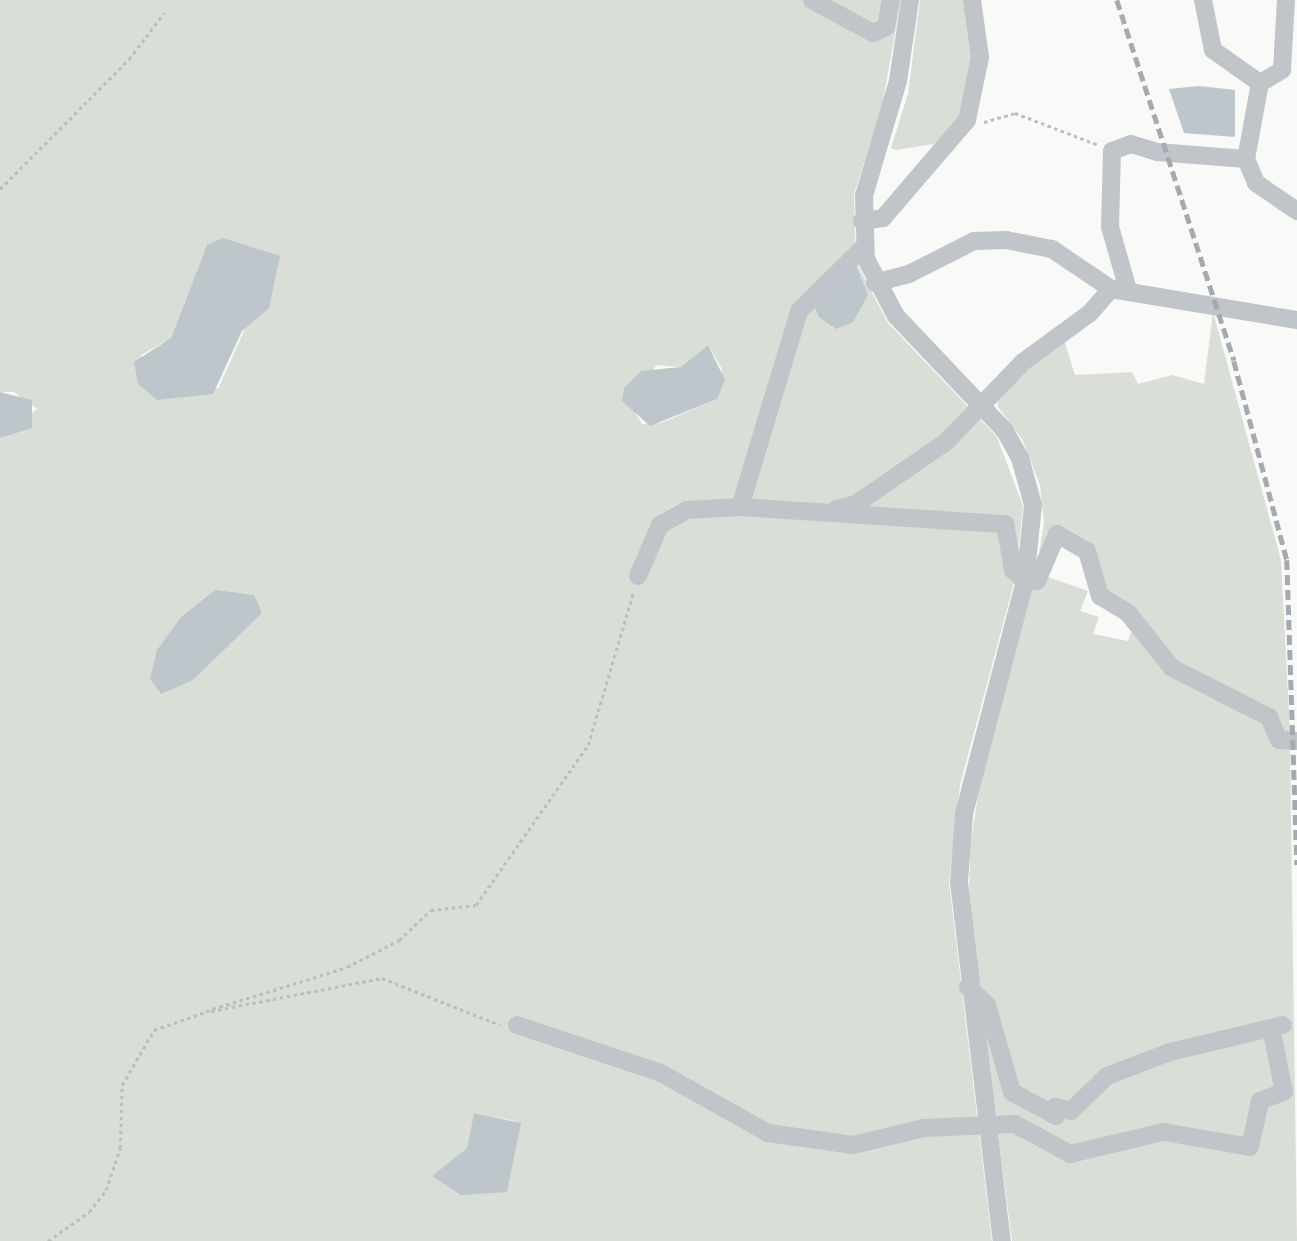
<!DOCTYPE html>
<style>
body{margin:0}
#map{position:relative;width:1297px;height:1241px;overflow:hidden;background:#f9f9f7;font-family:Barlow,sans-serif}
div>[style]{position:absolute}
.green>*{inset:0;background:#d9ded6}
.water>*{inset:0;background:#bcc6cb}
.path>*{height:2.5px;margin-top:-1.25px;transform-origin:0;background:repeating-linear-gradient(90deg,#bbbec1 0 3.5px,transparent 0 7px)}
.street>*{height:18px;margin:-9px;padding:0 9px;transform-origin:9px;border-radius:9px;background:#c0c5c9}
.rail>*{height:4.5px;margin-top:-2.25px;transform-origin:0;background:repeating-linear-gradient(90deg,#a4aab0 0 10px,transparent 0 15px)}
span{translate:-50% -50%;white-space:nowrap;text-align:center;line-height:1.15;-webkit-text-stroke:7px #fff;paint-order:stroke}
</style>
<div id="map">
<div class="green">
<i style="clip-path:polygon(evenodd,0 0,901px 0,882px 106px,854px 194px,856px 262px,888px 323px,997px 437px,1023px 506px,1015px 579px,960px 785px,949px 882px,992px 1241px,0 1241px,0 438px,37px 409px,14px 392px,0 392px,0 0,207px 245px,246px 326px,218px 389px,140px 356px,171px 338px,207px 245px,0 0,708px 345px,722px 369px,717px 399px,661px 423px,642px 424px,633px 409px,656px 365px,681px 367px,708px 345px,0 0,215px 590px,211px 662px,193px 680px,182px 616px,215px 590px,0 0,474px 1113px,515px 1121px,433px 1176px,467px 1148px,474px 1113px)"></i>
<i style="clip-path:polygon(920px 0,967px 0,975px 44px,964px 118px,940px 143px,896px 150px,891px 148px,908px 94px)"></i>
<i style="clip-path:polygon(1213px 312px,1281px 560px,1290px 733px,1284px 738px,1271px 715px,1185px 673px,1103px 594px,1072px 535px,1036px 573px,1044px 523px,1040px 485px,1022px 439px,998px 407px,997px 391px,1063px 337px,1075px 375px,1132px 372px,1138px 384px,1172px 375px,1204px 384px)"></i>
<i style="clip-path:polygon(1045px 576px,1088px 591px,1080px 611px,1099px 617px,1093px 634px,1128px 641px,1133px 626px,1155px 656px,1260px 716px,1290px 746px,1297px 1241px,1012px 1241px,969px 912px,970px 848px,979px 789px,1030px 592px)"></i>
</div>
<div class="water">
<i style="clip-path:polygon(1199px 86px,1235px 90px,1235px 137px,1184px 133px,1169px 89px)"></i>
<i style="clip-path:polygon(223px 238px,280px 256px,269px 308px,242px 331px,213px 394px,157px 400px,138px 384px,134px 362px,171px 338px,207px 245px)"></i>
<i style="clip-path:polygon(855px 263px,868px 295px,853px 322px,836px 329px,819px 317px,813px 302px)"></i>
<i style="clip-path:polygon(708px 345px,725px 380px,717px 399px,650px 426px,622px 401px,624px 388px,641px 371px,681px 367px)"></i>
<i style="clip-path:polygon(0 392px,32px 400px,32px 428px,0 438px)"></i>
<i style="clip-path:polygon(215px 590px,254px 595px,262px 613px,193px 680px,161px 694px,150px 679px,157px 650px,182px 616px)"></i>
<i style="clip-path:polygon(474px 1113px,521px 1123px,507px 1192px,461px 1195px,432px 1176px,467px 1148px)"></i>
</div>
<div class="path">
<i style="left:984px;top:122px;width:32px;rotate:-16deg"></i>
<i style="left:1015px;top:113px;width:90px;rotate:20.9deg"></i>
<i style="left:0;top:189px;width:183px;rotate:-45.2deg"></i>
<i style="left:129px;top:59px;width:58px;rotate:-52.7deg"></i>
<i style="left:206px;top:1011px;width:148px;rotate:-17.3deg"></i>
<i style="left:347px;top:967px;width:59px;rotate:-27.4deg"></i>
<i style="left:399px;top:940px;width:44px;rotate:-43.2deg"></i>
<i style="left:431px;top:910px;width:45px;rotate:-6.3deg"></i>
<i style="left:476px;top:905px;width:195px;rotate:-55deg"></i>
<i style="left:588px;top:745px;width:159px;rotate:-73.5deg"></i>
<i style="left:211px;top:1011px;width:174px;rotate:-10.9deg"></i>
<i style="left:382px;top:978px;width:127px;rotate:21.7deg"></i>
<i style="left:48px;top:1241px;width:50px;rotate:-35.3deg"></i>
<i style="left:89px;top:1212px;width:28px;rotate:-52deg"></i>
<i style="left:106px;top:1190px;width:44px;rotate:-71.6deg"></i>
<i style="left:120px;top:1148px;width:63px;rotate:-88.2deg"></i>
<i style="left:122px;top:1085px;width:64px;rotate:-59.8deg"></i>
<i style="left:154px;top:1030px;width:54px;rotate:-19.4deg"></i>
</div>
<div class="street">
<i style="left:812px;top:0;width:69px;rotate:28.4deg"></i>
<i style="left:873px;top:33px;width:14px;rotate:-25deg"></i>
<i style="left:886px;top:27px;width:27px;rotate:-80deg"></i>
<i style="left:910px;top:0;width:82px;rotate:98.4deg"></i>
<i style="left:898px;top:81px;width:120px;rotate:106.5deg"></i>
<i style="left:864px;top:196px;width:63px;rotate:88.2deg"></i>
<i style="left:866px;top:259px;width:64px;rotate:62.2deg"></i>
<i style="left:896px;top:316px;width:158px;rotate:46.5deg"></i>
<i style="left:1005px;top:431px;width:31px;rotate:61deg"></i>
<i style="left:1020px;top:458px;width:49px;rotate:74.5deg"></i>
<i style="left:1033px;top:505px;width:76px;rotate:96deg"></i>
<i style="left:1025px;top:581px;width:241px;rotate:104.7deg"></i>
<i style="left:964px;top:814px;width:68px;rotate:94.2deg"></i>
<i style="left:959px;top:882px;width:362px;rotate:83.2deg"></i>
<i style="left:1203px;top:0;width:51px;rotate:78.7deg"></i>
<i style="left:1213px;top:50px;width:57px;rotate:35.1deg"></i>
<i style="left:1286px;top:0;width:70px;rotate:93.3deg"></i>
<i style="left:1282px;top:70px;width:26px;rotate:149deg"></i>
<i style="left:1260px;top:83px;width:77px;rotate:100.4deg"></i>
<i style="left:1246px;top:159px;width:26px;rotate:67deg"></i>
<i style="left:1256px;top:183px;width:50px;rotate:34.3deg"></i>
<i style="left:862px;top:221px;width:21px;rotate:-8deg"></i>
<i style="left:883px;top:218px;width:129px;rotate:-49.4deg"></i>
<i style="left:967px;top:120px;width:64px;rotate:-78.3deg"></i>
<i style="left:980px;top:57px;width:58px;rotate:-98deg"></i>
<i style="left:875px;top:283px;width:35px;rotate:-15deg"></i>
<i style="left:909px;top:274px;width:73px;rotate:-26.9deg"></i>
<i style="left:974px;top:241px;width:32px;rotate:-2deg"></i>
<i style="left:1006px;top:240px;width:47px;rotate:11.1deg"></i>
<i style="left:1052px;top:249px;width:71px;rotate:34.1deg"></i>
<i style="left:1111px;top:289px;width:189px;rotate:9.5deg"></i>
<i style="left:1128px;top:290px;width:66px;rotate:-105.9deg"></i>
<i style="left:1110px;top:227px;width:76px;rotate:-88.5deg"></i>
<i style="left:1112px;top:151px;width:20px;rotate:-20deg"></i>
<i style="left:1131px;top:144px;width:27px;rotate:17deg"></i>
<i style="left:1157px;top:152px;width:89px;rotate:4.5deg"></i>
<i style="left:740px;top:507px;width:205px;rotate:-73.2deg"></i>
<i style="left:799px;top:311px;width:91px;rotate:-44.6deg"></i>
<i style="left:836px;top:509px;width:21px;rotate:-14deg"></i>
<i style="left:856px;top:504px;width:109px;rotate:-34.6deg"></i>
<i style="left:946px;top:442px;width:111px;rotate:-46.1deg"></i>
<i style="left:1023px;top:362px;width:83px;rotate:-36.2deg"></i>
<i style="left:1090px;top:313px;width:32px;rotate:-49deg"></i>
<i style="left:638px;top:576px;width:56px;rotate:-66.7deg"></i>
<i style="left:660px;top:525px;width:31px;rotate:-29deg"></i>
<i style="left:687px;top:510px;width:53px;rotate:-3.2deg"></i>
<i style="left:740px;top:507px;width:266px;rotate:3.7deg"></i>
<i style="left:1005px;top:524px;width:47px;rotate:80.1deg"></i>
<i style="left:1013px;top:570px;width:16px;rotate:43deg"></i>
<i style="left:1025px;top:581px;width:12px"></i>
<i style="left:1037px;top:581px;width:51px;rotate:-66.9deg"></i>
<i style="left:1057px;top:534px;width:34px;rotate:30deg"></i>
<i style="left:1087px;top:551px;width:47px;rotate:73.9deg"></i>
<i style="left:1100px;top:596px;width:33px;rotate:31deg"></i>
<i style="left:1128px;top:613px;width:70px;rotate:51.3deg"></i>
<i style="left:1172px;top:668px;width:109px;rotate:26.8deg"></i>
<i style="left:1269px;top:717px;width:25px;rotate:67deg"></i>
<i style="left:1279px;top:740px;width:18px;rotate:3deg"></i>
<i style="left:968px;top:987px;width:26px;rotate:43deg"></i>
<i style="left:987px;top:1005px;width:91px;rotate:74deg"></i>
<i style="left:1012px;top:1092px;width:50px;rotate:28.6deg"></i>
<i style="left:1056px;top:1116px;width:9px;rotate:-96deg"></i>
<i style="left:1055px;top:1107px;width:16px;rotate:14deg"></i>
<i style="left:1071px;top:1111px;width:50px;rotate:-44.2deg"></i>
<i style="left:1107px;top:1076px;width:67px;rotate:-20.9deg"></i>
<i style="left:1170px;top:1052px;width:104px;rotate:-13.4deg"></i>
<i style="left:517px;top:1025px;width:152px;rotate:18.4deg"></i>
<i style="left:661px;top:1073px;width:123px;rotate:29.3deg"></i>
<i style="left:768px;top:1133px;width:86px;rotate:8deg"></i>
<i style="left:853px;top:1145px;width:73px;rotate:-13.5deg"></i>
<i style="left:924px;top:1128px;width:91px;rotate:-2.5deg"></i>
<i style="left:1015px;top:1124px;width:63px;rotate:28.6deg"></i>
<i style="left:1070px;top:1154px;width:97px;rotate:-13.2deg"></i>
<i style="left:1164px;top:1132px;width:87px;rotate:9.9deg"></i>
<i style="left:1250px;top:1147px;width:47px;rotate:-77.7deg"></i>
<i style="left:1260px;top:1101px;width:26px;rotate:-21deg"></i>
<i style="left:1284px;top:1092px;width:65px;rotate:-101.5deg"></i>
<i style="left:1271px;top:1028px;width:12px;rotate:-14deg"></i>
</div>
<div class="rail">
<i style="left:1117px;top:0;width:379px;rotate:72deg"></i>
<i style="left:1234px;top:361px;width:206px;rotate:75.1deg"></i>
<i style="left:1287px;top:560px;width:305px;rotate:88.1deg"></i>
</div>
</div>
